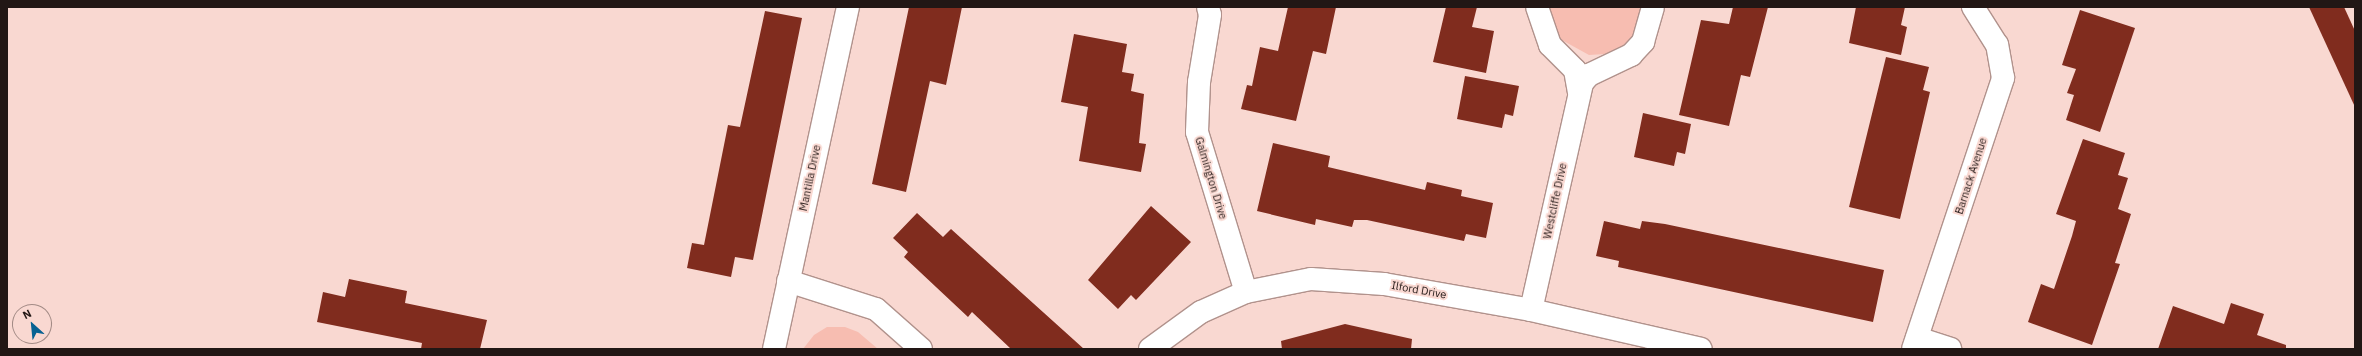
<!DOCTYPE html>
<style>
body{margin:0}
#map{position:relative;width:2362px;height:356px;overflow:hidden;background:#f9d8d1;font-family:"IBM Plex Sans",sans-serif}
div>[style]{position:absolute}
.green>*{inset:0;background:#f7bdb1}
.building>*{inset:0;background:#802c1e}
.roads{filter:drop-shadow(1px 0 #b1928c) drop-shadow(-1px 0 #b1928c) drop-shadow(0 1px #b1928c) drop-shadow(0 -1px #b1928c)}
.minor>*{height:22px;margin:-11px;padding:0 11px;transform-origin:11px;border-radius:11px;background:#fff}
span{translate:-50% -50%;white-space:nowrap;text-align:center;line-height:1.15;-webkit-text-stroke:4px #f9d8d1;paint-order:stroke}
.street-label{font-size:11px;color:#221715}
.frame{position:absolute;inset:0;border:8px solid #221715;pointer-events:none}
.north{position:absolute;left:12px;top:304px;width:40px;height:40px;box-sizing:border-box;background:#f9d8d1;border:1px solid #a38b86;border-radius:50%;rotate:333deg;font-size:11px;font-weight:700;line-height:16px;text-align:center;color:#221715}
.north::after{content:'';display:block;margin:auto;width:14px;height:18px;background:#076192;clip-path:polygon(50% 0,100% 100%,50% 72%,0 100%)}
</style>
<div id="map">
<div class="green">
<i style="clip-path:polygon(1548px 7px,1643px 7px,1634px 36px,1620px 48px,1605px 54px,1589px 55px,1560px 39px,1550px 23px)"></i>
<i style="clip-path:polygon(827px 327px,845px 327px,858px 332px,878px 349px,803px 349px,814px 335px)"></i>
</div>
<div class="building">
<i style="clip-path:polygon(909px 7px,962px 7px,946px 85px,930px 81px,906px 192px,872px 184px)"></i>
<i style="clip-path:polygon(1288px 7px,1336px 7px,1326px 54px,1313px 51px,1296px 121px,1241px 109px,1247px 85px,1252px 86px,1260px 47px,1278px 51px)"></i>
<i style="clip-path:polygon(1446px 7px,1477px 7px,1472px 27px,1494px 31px,1486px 73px,1433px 62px)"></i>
<i style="clip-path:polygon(1733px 7px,1768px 7px,1750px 77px,1741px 75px,1729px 126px,1679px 115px,1701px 20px,1729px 24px)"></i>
<i style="clip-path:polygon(1856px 7px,1905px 7px,1901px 25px,1907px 27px,1901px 55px,1849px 43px)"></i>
<i style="clip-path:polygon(2309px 7px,2344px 7px,2355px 31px,2355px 107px)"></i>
<i style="clip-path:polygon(2080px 10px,2135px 28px,2100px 132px,2066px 120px,2074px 95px,2067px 93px,2076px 69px,2062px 65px)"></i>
<i style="clip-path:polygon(765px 11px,802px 18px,753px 260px,735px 257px,731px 277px,687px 268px,692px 243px,704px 245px,728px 125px,740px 127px)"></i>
<i style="clip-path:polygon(1074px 34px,1127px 44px,1122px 72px,1134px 74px,1131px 91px,1144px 94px,1139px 143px,1146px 144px,1141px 172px,1079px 161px,1088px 107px,1061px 102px)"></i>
<i style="clip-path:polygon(1886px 57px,1929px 67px,1923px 90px,1930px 92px,1900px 219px,1849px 207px)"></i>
<i style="clip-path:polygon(1465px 76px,1519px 86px,1513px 116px,1505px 114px,1502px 128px,1457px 119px)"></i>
<i style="clip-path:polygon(1643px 113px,1691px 124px,1685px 154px,1677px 152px,1674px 166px,1634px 157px)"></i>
<i style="clip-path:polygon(2083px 139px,2125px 153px,2118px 175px,2128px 178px,2118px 209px,2131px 214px,2115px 263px,2120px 264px,2092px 345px,2028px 322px,2041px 284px,2054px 289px,2072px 236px,2076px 221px,2056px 214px)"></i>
<i style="clip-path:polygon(1273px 143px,1330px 156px,1328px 167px,1425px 190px,1427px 182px,1462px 190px,1461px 196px,1493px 203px,1486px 238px,1466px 234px,1464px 241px,1367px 220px,1354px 220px,1352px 227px,1316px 219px,1315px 225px,1257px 211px)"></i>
<i style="clip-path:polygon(1151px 206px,1191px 242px,1136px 300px,1131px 295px,1118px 309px,1088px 280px)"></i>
<i style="clip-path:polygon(917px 213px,943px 237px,951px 229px,1084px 349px,1011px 349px,972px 312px,968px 317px,904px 257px,908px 252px,893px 238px)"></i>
<i style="clip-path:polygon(1604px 221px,1640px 229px,1642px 221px,1665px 224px,1884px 270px,1873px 322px,1618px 267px,1619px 261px,1596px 256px)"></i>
<i style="clip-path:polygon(349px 279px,407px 291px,405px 303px,487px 320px,480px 349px,421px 349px,422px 343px,317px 322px,323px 292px,345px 297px)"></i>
<i style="clip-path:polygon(2231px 303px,2264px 314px,2257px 335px,2286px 345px,2286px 349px,2158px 349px,2173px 306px,2224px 324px)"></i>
<i style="clip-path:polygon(1345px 324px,1412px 339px,1411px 349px,1282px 349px,1281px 341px)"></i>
</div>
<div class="roads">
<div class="minor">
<i style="left:1208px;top:7px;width:8px;rotate:76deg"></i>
<i style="left:1210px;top:15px;width:68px;rotate:99.3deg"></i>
<i style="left:1199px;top:82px;width:50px;rotate:92.3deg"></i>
<i style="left:1197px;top:132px;width:167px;rotate:73deg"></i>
<i style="left:1537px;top:7px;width:40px;rotate:71.1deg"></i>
<i style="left:1550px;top:45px;width:35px;rotate:45deg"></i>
<i style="left:1575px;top:70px;width:22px;rotate:80deg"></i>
<i style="left:788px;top:281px;width:92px;rotate:17.7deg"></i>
<i style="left:876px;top:309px;width:60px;rotate:41.6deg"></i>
<i style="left:1531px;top:310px;width:233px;rotate:-77.3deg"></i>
<i style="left:1582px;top:83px;width:11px;rotate:-49deg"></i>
<i style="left:1589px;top:75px;width:47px;rotate:-25.5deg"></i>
<i style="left:1631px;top:55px;width:18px;rotate:-47deg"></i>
<i style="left:1643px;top:42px;width:36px;rotate:-74deg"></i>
<i style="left:1917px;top:338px;width:35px;rotate:18deg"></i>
<i style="left:774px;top:349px;width:350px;rotate:-77.8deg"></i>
<i style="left:1150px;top:349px;width:63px;rotate:-36deg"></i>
<i style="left:1201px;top:312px;width:49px;rotate:-24deg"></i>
<i style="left:1246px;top:292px;width:66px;rotate:-11.3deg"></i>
<i style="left:1311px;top:279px;width:73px;rotate:3.9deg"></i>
<i style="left:1384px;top:284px;width:149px;rotate:10deg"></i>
<i style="left:1531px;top:310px;width:174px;rotate:12.9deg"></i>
<i style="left:1913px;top:349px;width:286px;rotate:-71.6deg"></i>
<i style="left:2003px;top:78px;width:34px;rotate:-100deg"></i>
<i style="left:1997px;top:45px;width:45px;rotate:-122.3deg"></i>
</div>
</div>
<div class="street-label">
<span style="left:1971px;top:176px;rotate:-72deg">Barnack Avenue</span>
<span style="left:810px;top:178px;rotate:-78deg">Mantilla Drive</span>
<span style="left:1211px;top:178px;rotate:73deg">Galmington Drive</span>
<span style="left:1555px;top:201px;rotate:-78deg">Westcliffe Drive</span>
<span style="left:1419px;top:290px;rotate:10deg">Ilford Drive</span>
</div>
<div class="frame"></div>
<div class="north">N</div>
</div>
